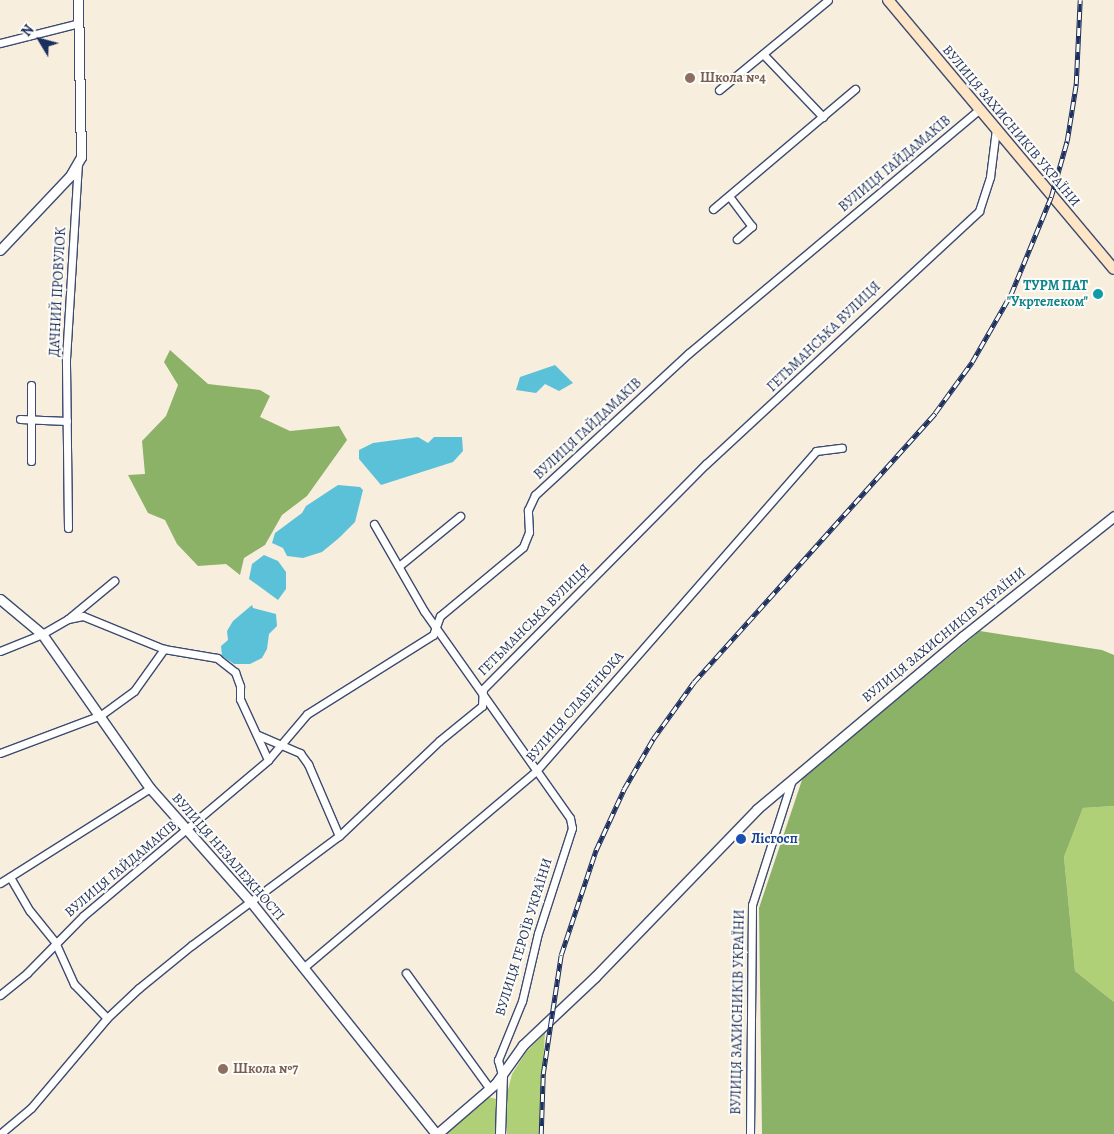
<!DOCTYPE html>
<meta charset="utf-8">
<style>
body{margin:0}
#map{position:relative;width:1114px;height:1134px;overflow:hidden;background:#f8eedd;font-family:Alegreya,serif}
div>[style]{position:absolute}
.green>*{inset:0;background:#b0d077}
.forest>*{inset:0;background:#8cb268}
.water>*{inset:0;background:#5bc1d9}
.roads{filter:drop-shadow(1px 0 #3c4c71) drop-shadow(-1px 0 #3c4c71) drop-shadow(0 1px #3c4c71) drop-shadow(0 -1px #3c4c71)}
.minor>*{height:7px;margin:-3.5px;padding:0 3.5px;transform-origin:3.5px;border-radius:3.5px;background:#fff}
.tertiary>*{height:9px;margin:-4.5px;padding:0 4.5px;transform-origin:4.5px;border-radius:4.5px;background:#fff}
.secondary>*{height:10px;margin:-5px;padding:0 5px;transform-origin:5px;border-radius:5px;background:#fee5c5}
.rail>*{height:4.5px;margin-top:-2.25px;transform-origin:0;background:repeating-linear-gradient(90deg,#fdfcf7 0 8px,#1b2f5e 0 16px);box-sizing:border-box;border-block:1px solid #1b2f5e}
.dots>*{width:14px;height:14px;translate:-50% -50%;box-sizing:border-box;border:2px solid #fdfcf7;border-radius:50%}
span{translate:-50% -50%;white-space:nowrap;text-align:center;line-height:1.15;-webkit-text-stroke:4px #fdfcf7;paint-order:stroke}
.education-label{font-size:14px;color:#785e54;font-weight:700}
.left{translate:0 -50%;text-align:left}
.street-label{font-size:14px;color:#1b2f5e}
.culture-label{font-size:14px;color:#0d838f;font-weight:700}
.right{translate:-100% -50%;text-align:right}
.transit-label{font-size:14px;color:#164399;font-weight:700}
.north{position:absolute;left:15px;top:15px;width:50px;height:50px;-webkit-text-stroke:4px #fdfcf7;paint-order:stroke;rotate:307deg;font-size:14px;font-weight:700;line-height:20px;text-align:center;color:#1b2f5e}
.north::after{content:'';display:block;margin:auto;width:18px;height:22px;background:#1b2f5e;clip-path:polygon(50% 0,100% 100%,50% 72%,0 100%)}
</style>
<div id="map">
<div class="green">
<i style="clip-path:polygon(1114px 806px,1114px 1002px,1075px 971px,1064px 857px,1083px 808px)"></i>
<i style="clip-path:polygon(545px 1033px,539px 1134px,507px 1134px,507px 1094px,512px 1074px,526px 1052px)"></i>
<i style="clip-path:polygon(488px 1097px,497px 1099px,497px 1134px,445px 1134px)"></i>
</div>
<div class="forest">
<i style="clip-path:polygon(170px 350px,208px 384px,260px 390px,270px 396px,260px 417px,290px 431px,339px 426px,347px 440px,307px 496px,282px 515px,265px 545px,244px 558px,240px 575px,226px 564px,198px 566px,177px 544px,165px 520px,148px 513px,128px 475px,145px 474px,142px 441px,166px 416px,178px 385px,164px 362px)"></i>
<i style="clip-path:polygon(980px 631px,1102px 650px,1114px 655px,1114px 806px,1083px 808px,1064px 857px,1075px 971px,1114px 1002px,1114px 1134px,762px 1134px,759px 908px,803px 777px)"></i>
</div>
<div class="water">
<i style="clip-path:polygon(555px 365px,573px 383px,559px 391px,545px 384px,536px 393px,516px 390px,520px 377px)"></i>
<i style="clip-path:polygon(418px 437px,428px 443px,434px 437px,462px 437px,463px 451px,453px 462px,381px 485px,359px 459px,359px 450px,373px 443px)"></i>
<i style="clip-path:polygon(338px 485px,360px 487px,363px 490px,355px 522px,339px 538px,322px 552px,303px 558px,287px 556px,283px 548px,272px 543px,275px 533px,302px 513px,306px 506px)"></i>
<i style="clip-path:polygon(264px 555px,278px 561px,286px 572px,286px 589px,278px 600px,249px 579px,252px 564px)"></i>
<i style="clip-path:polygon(252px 605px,253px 608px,276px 614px,277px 626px,269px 634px,267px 649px,262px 658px,250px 664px,234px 664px,222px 656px,221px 646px,228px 640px,227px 631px,233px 621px)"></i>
</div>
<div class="roads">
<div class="minor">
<i style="left:0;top:43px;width:81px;rotate:-14.2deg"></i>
<i style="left:763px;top:54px;width:87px;rotate:46.4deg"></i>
<i style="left:719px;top:90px;width:141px;rotate:-39.5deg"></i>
<i style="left:729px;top:196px;width:38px;rotate:53deg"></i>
<i style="left:752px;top:226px;width:20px;rotate:139deg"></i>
<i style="left:713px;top:209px;width:186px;rotate:-40.2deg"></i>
<i style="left:31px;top:385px;width:76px;rotate:90deg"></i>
<i style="left:20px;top:419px;width:47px;rotate:2.4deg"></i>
<i style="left:374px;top:524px;width:100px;rotate:60.1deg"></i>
<i style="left:424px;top:611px;width:253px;rotate:54.8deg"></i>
<i style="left:570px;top:818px;width:10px;rotate:79deg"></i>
<i style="left:572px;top:828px;width:110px;rotate:107.9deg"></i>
<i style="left:538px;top:933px;width:70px;rotate:103.2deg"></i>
<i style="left:522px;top:1001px;width:64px;rotate:112.1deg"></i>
<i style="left:498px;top:1060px;width:16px;rotate:75deg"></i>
<i style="left:68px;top:528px;width:169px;rotate:-90.7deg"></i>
<i style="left:66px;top:359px;width:194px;rotate:-86.5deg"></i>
<i style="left:399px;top:566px;width:79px;rotate:-39.3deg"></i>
<i style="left:68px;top:619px;width:15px;rotate:-11deg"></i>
<i style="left:83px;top:616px;width:87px;rotate:22.2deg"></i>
<i style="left:164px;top:649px;width:54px;rotate:9.6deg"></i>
<i style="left:217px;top:658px;width:23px;rotate:38deg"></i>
<i style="left:235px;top:672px;width:15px;rotate:70deg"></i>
<i style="left:240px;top:686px;width:13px;rotate:90deg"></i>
<i style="left:240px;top:699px;width:67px;rotate:65.3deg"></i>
<i style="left:0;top:651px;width:45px;rotate:-22deg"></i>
<i style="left:42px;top:634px;width:30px;rotate:-30deg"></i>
<i style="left:68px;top:619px;width:60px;rotate:-39.6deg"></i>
<i style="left:258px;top:735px;width:46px;rotate:23.2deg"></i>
<i style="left:300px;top:753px;width:14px;rotate:54deg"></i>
<i style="left:308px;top:764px;width:78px;rotate:66.7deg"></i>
<i style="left:0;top:753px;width:108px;rotate:-20.6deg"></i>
<i style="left:101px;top:715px;width:41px;rotate:-36deg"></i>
<i style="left:134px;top:691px;width:52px;rotate:-54.5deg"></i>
<i style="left:10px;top:877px;width:39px;rotate:60deg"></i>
<i style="left:30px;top:911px;width:40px;rotate:51deg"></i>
<i style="left:55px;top:942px;width:46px;rotate:65.7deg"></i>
<i style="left:74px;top:984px;width:47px;rotate:45.9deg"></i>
<i style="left:0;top:883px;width:178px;rotate:-32.3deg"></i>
<i style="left:303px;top:968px;width:305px;rotate:-40.2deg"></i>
<i style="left:536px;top:771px;width:425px;rotate:-48.8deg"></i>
<i style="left:816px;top:451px;width:26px;rotate:-7deg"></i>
<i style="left:406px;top:973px;width:143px;rotate:54.1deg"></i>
<i style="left:0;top:995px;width:35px;rotate:-39deg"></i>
<i style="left:27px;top:973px;width:80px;rotate:-45.5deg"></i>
<i style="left:83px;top:916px;width:242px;rotate:-40.1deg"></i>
<i style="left:268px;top:760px;width:60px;rotate:-49.7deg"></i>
<i style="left:307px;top:714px;width:149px;rotate:-32.1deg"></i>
<i style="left:433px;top:635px;width:20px;rotate:-70deg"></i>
<i style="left:440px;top:616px;width:108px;rotate:-39.7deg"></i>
<i style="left:523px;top:547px;width:16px;rotate:-68deg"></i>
<i style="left:529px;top:532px;width:22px;rotate:-93deg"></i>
<i style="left:528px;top:510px;width:17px;rotate:-65deg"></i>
<i style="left:535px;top:495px;width:209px;rotate:-42.7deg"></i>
<i style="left:689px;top:353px;width:378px;rotate:-40deg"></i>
<i style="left:0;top:1134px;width:40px;rotate:-40deg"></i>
<i style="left:31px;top:1108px;width:118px;rotate:-49.8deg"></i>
<i style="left:107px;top:1018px;width:44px;rotate:-43.2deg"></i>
<i style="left:139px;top:988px;width:68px;rotate:-39.1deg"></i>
<i style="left:192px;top:945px;width:183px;rotate:-36.6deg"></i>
<i style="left:339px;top:836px;width:138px;rotate:-43.5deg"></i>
<i style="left:439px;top:741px;width:55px;rotate:-39.1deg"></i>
<i style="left:482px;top:706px;width:17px;rotate:-87deg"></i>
<i style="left:483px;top:689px;width:317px;rotate:-45.3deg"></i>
<i style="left:706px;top:464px;width:372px;rotate:-42.8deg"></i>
<i style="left:979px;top:211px;width:36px;rotate:-72deg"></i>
<i style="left:990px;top:177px;width:48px;rotate:-82.9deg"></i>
<i style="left:750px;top:1134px;width:229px;rotate:-89.5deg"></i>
<i style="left:752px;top:905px;width:131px;rotate:-72.3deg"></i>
</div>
<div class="tertiary">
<i style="left:0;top:250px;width:102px;rotate:-46.6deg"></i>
<i style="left:70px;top:176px;width:22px;rotate:-60deg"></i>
<i style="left:81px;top:157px;width:157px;rotate:-91.1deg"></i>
<i style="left:0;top:599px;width:55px;rotate:39.8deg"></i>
<i style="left:42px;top:634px;width:188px;rotate:55deg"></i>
<i style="left:150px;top:788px;width:152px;rotate:48.5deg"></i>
<i style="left:251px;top:902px;width:297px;rotate:51.4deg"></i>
<i style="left:437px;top:1134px;width:78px;rotate:-40.8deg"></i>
<i style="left:496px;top:1083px;width:47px;rotate:-54.6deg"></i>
<i style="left:523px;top:1045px;width:99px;rotate:-43.4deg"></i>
<i style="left:595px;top:977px;width:233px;rotate:-46deg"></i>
<i style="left:757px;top:809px;width:268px;rotate:-40deg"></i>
<i style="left:962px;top:637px;width:194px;rotate:-38.5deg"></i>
<i style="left:500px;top:1134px;width:59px;rotate:-88.1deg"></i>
</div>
<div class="secondary">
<i style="left:888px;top:0;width:351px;rotate:50deg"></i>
</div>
</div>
<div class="rail">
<i style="left:541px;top:1134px;width:60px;rotate:-88.1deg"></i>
<i style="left:543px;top:1074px;width:120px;rotate:-81.4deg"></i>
<i style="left:561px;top:955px;width:111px;rotate:-71.6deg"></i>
<i style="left:596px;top:850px;width:67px;rotate:-65.3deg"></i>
<i style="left:624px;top:789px;width:58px;rotate:-59.9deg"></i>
<i style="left:653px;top:739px;width:70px;rotate:-54.3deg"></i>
<i style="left:694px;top:682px;width:361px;rotate:-48.1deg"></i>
<i style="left:935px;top:413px;width:63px;rotate:-54deg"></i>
<i style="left:972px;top:362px;width:78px;rotate:-60.2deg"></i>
<i style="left:1011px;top:294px;width:105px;rotate:-67.6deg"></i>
<i style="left:1051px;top:197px;width:58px;rotate:-74.1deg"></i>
<i style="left:1067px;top:141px;width:58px;rotate:-81deg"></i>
<i style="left:1076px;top:84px;width:84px;rotate:-87.3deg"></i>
</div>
<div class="dots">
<i style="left:690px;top:78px;background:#8d6e63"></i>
<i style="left:1098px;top:294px;background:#0f9aa8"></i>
<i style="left:741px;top:839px;background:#1a4fb4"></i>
<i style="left:223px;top:1069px;background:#8d6e63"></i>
</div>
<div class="education-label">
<span class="left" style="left:700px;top:78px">Школа №4</span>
<span class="left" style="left:233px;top:1069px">Школа №7</span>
</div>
<div class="street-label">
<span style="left:1011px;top:126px;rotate:50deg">ВУЛИЦЯ ЗАХИСНИКІВ УКРАЇНИ</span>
<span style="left:895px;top:164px;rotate:-40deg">ВУЛИЦЯ ГАЙДАМАКІВ</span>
<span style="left:58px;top:292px;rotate:-87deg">ДАЧНИЙ ПРОВУЛОК</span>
<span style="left:824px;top:337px;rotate:-44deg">ГЕТЬМАНСЬКА ВУЛИЦЯ</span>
<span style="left:588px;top:429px;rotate:-43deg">ВУЛИЦЯ ГАЙДАМАКІВ</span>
<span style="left:534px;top:620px;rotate:-45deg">ГЕТЬМАНСЬКА ВУЛИЦЯ</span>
<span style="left:944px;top:635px;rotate:-39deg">ВУЛИЦЯ ЗАХИСНИКІВ УКРАЇНИ</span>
<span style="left:575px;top:707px;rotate:-49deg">ВУЛИЦЯ СЛАБЕНЮКА</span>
<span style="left:228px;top:857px;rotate:49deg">ВУЛИЦЯ НЕЗАЛЕЖНОСТІ</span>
<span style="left:121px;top:869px;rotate:-40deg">ВУЛИЦЯ ГАЙДАМАКІВ</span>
<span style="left:524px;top:937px;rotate:-73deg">ВУЛИЦЯ ГЕРОЇВ УКРАЇНИ</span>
<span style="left:738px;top:1012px;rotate:-89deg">ВУЛИЦЯ ЗАХИСНИКІВ УКРАЇНИ</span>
</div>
<div class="culture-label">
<span class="right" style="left:1088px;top:294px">ТУРМ ПАТ<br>"Укртелеком"</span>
</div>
<div class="transit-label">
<span class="left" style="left:751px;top:839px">Лісгосп</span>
</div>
<div class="north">N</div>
</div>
